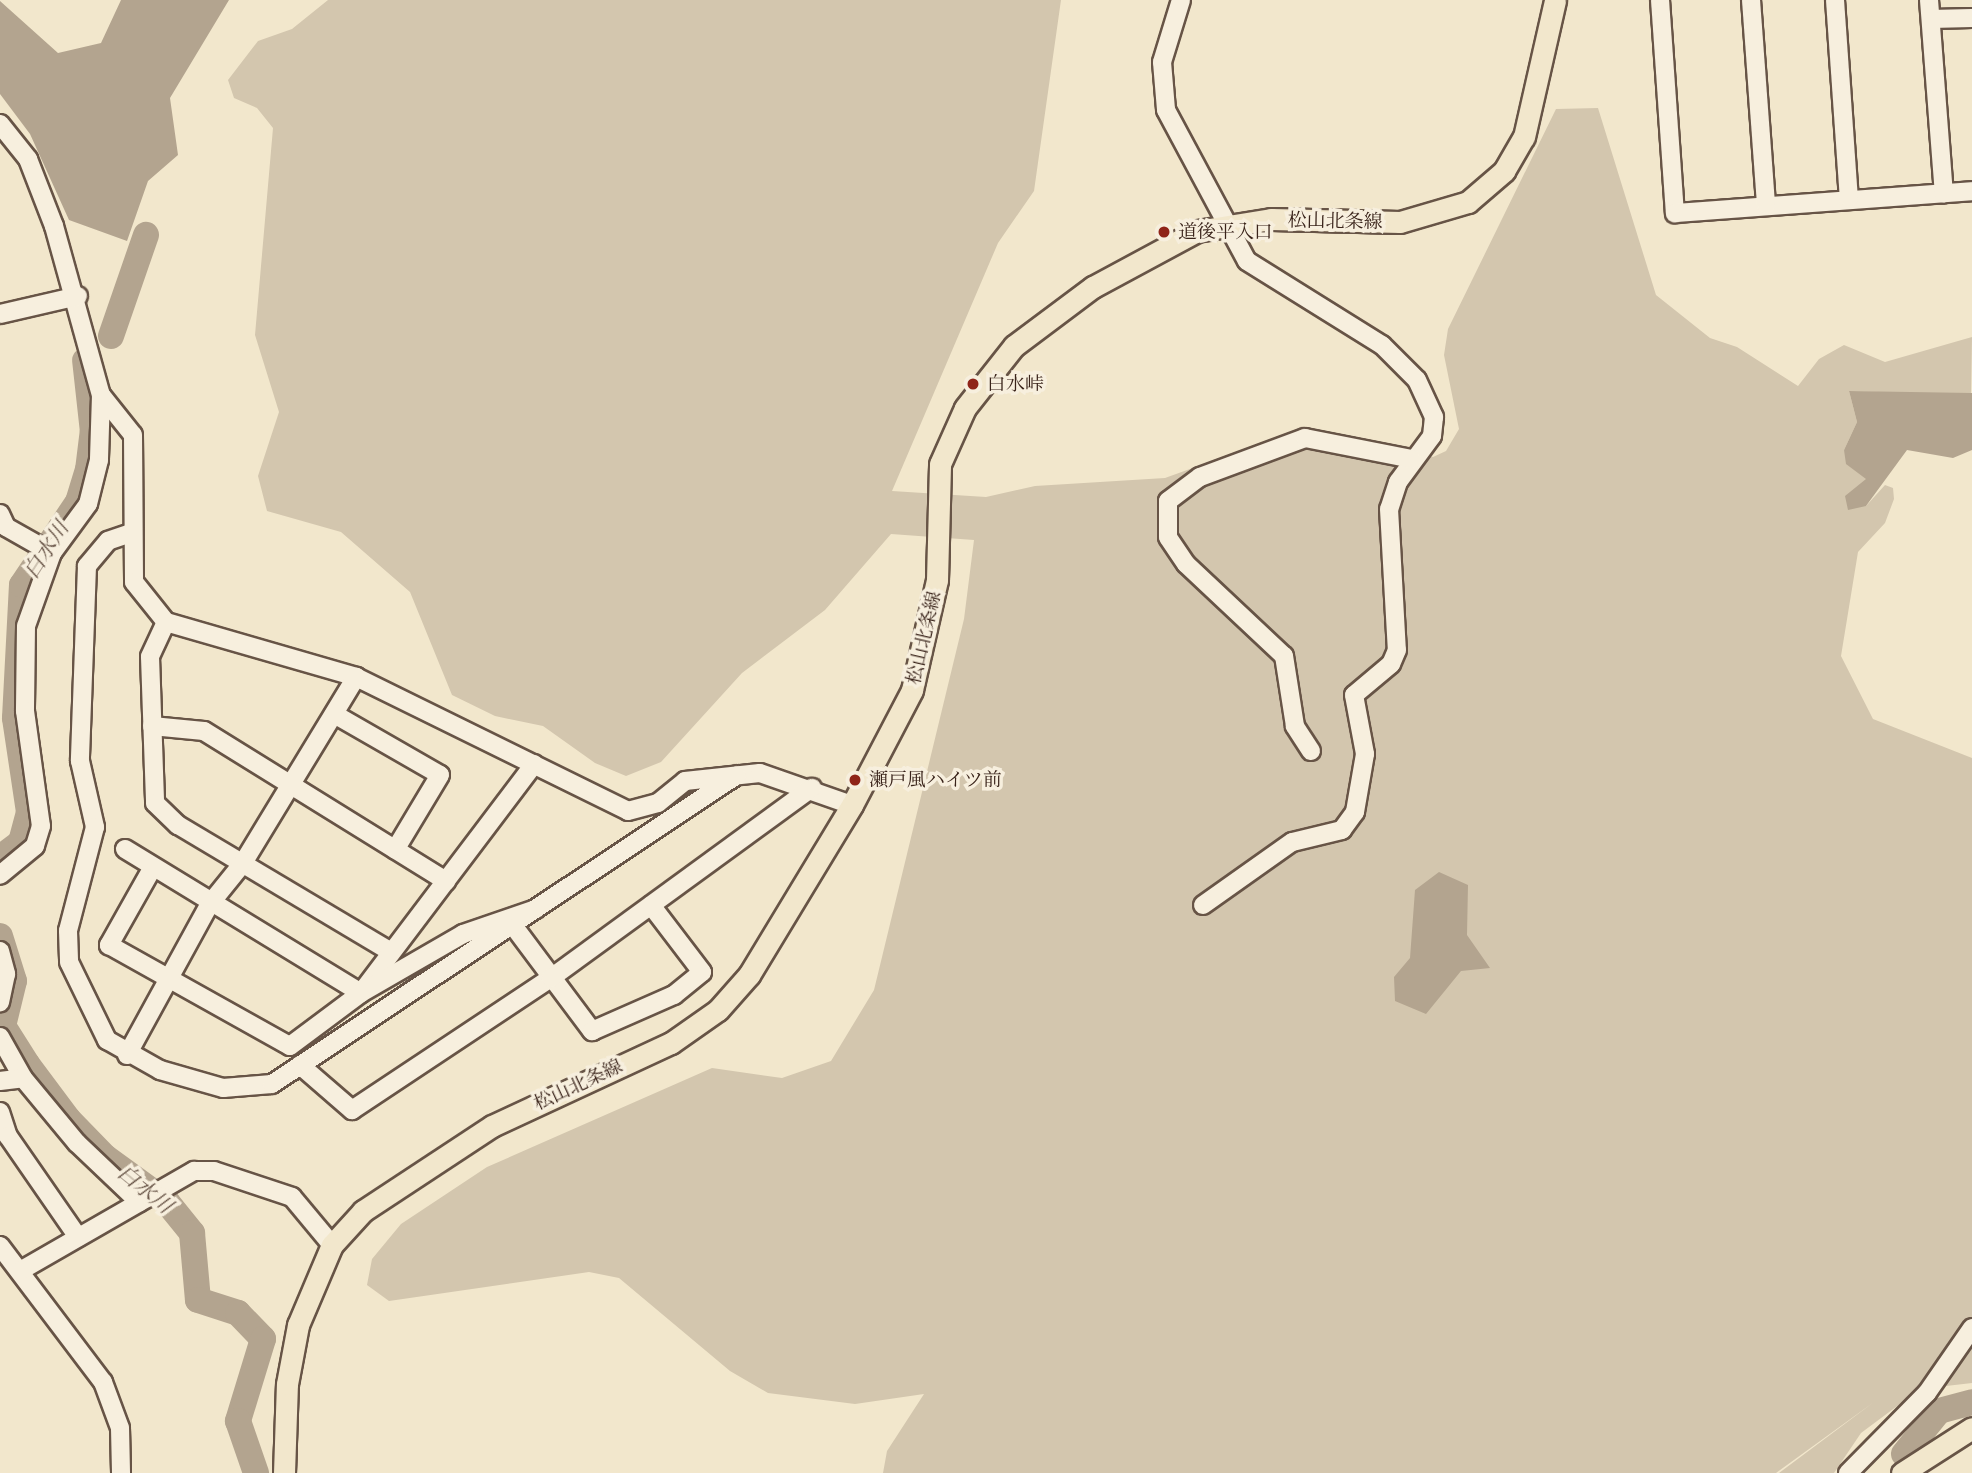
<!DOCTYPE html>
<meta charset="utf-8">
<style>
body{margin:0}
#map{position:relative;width:1972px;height:1473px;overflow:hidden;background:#f2e7cc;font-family:"Libre Caslon Text","Noto Serif JP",serif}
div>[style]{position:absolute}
.green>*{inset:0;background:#d3c6ae}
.water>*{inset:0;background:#b3a48f}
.river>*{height:26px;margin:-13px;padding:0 13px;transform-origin:13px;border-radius:13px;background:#b3a48f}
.roads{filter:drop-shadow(2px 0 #675446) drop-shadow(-2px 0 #675446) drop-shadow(0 2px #675446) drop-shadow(0 -2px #675446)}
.minor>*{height:18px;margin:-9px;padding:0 9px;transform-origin:9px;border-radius:9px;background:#f7efde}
.major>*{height:21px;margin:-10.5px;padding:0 10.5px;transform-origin:10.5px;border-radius:10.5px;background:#f2e7cc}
.dots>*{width:19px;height:19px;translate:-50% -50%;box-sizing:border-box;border:4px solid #f7efde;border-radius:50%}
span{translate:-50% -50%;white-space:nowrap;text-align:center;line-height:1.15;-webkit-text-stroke:7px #f7efde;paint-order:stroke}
.street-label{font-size:19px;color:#39231a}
.poi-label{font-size:19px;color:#39231a}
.left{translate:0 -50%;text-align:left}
.water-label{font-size:21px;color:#645043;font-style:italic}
</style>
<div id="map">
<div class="green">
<i style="clip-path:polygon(328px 0,1061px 0,1034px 191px,998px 243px,892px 491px,986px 497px,1035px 486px,1165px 478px,1303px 428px,1433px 457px,1446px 451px,1459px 429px,1444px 355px,1448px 329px,1556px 109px,1598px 108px,1656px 295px,1710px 338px,1737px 347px,1798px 386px,1819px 359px,1844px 345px,1885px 362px,1972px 337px,1971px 395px,1849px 391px,1857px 422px,1844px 450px,1866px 478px,1866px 506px,1885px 485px,1893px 488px,1894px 499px,1885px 523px,1858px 552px,1841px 656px,1873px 719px,1972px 758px,1972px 1383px,1920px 1389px,1861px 1433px,1834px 1473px,1779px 1473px,1874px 1402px,1776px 1473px,883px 1473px,887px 1451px,924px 1394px,855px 1404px,768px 1393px,730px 1371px,619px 1278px,589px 1272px,389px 1301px,367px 1285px,372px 1259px,401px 1224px,487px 1167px,712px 1068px,782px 1078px,831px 1061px,874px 990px,964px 619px,974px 540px,891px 534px,825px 610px,742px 673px,661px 762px,626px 776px,595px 763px,543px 726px,495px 716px,452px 695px,410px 592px,341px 532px,267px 511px,258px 476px,279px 412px,255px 335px,273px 128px,257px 108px,234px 98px,228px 80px,258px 41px,292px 29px)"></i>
</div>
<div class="water">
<i style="clip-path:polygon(121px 0,229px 0,170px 98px,178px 155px,148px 181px,127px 241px,69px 220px,30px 134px,0 94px,0 1px,58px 53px,101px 43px)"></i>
<i style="clip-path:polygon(1849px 391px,1972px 393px,1972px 450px,1953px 458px,1907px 450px,1866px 506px,1848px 510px,1845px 496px,1866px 479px,1846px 464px,1844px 450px,1857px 422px)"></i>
<i style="clip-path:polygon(1439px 872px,1468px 885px,1467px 935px,1490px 968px,1461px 971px,1426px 1014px,1395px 1001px,1394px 977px,1410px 958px,1415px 890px)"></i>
</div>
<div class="river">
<i style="left:111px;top:336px;width:107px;rotate:-70.9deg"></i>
<i style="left:0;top:858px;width:26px;rotate:-37deg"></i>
<i style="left:21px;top:842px;width:31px;rotate:-75deg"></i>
<i style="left:29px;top:812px;width:95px;rotate:-98.5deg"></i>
<i style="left:15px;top:718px;width:133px;rotate:-87deg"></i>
<i style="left:22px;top:585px;width:100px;rotate:-56deg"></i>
<i style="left:78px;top:502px;width:34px;rotate:-73deg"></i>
<i style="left:88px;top:470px;width:38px;rotate:-83deg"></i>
<i style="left:93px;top:432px;width:72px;rotate:-96.3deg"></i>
<i style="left:0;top:936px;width:47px;rotate:72.7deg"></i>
<i style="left:14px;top:981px;width:46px;rotate:103.7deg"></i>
<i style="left:3px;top:1026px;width:45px;rotate:57.7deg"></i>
<i style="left:27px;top:1064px;width:69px;rotate:53.3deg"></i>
<i style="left:68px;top:1119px;width:53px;rotate:45.8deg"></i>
<i style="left:105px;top:1157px;width:77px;rotate:36deg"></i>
<i style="left:167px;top:1202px;width:40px;rotate:51deg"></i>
<i style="left:192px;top:1233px;width:67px;rotate:84.9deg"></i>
<i style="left:198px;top:1300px;width:42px;rotate:18deg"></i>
<i style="left:238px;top:1313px;width:36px;rotate:46deg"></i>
<i style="left:263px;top:1339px;width:86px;rotate:107deg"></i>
<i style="left:238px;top:1421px;width:55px;rotate:70.9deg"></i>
<i style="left:1904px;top:1454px;width:55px;rotate:-50.9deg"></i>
<i style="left:1939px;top:1411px;width:34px;rotate:-15deg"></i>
</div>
<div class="roads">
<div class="minor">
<i style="left:1181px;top:0;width:65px;rotate:107deg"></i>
<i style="left:1162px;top:62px;width:48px;rotate:85.2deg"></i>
<i style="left:1166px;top:110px;width:171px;rotate:61.8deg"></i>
<i style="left:1247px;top:261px;width:159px;rotate:31.9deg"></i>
<i style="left:1382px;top:345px;width:49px;rotate:45deg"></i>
<i style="left:1417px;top:380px;width:41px;rotate:65.3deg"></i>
<i style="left:1434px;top:417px;width:19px;rotate:96deg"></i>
<i style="left:1432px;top:436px;width:57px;rotate:126.5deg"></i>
<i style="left:1398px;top:482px;width:28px;rotate:108deg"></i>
<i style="left:1389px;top:509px;width:141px;rotate:86.8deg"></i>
<i style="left:1397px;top:650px;width:15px;rotate:113deg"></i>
<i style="left:1391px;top:664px;width:48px;rotate:140deg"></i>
<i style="left:1354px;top:695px;width:60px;rotate:79.4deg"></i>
<i style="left:1365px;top:754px;width:59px;rotate:99.8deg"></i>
<i style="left:1355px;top:812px;width:22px;rotate:126deg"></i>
<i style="left:1342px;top:830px;width:51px;rotate:166.5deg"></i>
<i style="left:1292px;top:842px;width:109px;rotate:144.7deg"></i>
<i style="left:1660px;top:0;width:214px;rotate:86deg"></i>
<i style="left:1675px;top:213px;width:298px;rotate:-4.2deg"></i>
<i style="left:1751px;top:0;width:205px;rotate:85.8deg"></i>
<i style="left:1835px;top:0;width:198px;rotate:86deg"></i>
<i style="left:1929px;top:0;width:194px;rotate:85.6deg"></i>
<i style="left:1931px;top:19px;width:41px;rotate:-1.4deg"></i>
<i style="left:0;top:124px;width:45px;rotate:51.3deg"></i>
<i style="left:28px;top:159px;width:72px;rotate:68.8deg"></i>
<i style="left:54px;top:226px;width:175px;rotate:74.5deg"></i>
<i style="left:101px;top:395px;width:65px;rotate:91.8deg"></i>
<i style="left:99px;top:460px;width:45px;rotate:104deg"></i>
<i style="left:88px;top:504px;width:61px;rotate:126.3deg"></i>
<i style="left:52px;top:553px;width:77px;rotate:109.6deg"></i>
<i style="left:26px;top:626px;width:85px;rotate:90.7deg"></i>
<i style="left:25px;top:711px;width:116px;rotate:82.1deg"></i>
<i style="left:41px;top:826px;width:21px;rotate:107deg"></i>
<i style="left:35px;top:846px;width:45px;rotate:140.4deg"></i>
<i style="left:0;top:314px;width:80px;rotate:-13deg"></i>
<i style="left:101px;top:395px;width:51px;rotate:51.3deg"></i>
<i style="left:133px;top:435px;width:147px;rotate:89.6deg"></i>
<i style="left:134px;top:582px;width:51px;rotate:51.3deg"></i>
<i style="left:166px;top:622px;width:198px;rotate:16.1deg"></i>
<i style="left:356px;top:677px;width:303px;rotate:26.2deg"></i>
<i style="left:628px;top:811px;width:31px;rotate:-15deg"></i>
<i style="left:658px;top:803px;width:35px;rotate:-39deg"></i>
<i style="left:685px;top:781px;width:75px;rotate:-6.1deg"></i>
<i style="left:760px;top:773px;width:97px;rotate:19.2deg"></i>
<i style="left:0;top:514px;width:14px;rotate:65deg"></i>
<i style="left:6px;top:527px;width:53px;rotate:29.5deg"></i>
<i style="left:128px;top:534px;width:21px;rotate:161deg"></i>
<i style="left:108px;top:541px;width:33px;rotate:130deg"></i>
<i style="left:87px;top:566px;width:195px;rotate:92.1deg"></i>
<i style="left:80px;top:761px;width:68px;rotate:77.2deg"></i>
<i style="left:95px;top:827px;width:107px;rotate:104.6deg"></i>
<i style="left:68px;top:931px;width:31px;rotate:88deg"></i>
<i style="left:69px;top:962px;width:87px;rotate:64deg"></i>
<i style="left:107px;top:1040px;width:61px;rotate:29.5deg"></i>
<i style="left:160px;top:1070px;width:66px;rotate:15.9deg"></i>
<i style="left:223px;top:1088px;width:49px;rotate:-4.7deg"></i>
<i style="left:272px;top:1084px;width:558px;rotate:-33.6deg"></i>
<i style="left:166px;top:622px;width:38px;rotate:115deg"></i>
<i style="left:150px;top:657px;width:146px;rotate:88deg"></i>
<i style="left:155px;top:803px;width:32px;rotate:44deg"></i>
<i style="left:178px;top:825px;width:248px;rotate:30.8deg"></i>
<i style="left:334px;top:714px;width:122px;rotate:29.9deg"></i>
<i style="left:440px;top:775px;width:87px;rotate:121deg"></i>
<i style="left:152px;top:726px;width:52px;rotate:5.5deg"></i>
<i style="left:204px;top:731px;width:285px;rotate:31.8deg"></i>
<i style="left:1311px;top:751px;width:30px;rotate:-123deg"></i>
<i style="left:1295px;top:726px;width:71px;rotate:-98.9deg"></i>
<i style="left:1284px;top:656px;width:134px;rotate:-136.8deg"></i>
<i style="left:1186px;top:564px;width:32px;rotate:-124deg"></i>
<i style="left:1168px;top:537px;width:36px;rotate:-90deg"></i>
<i style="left:1168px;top:501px;width:40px;rotate:-37deg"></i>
<i style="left:1200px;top:477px;width:112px;rotate:-20.4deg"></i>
<i style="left:1305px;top:438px;width:109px;rotate:11.1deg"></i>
<i style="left:125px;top:849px;width:276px;rotate:31.4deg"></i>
<i style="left:361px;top:993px;width:287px;rotate:-52.9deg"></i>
<i style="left:153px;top:867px;width:90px;rotate:119.4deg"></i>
<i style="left:109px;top:945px;width:207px;rotate:29.2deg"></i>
<i style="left:290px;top:1046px;width:89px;rotate:-36.7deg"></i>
<i style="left:361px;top:993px;width:118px;rotate:-30deg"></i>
<i style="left:463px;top:934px;width:77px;rotate:-18.9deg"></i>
<i style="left:515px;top:928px;width:129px;rotate:53.2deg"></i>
<i style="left:592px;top:1031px;width:90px;rotate:-23.7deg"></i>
<i style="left:674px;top:995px;width:36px;rotate:-39deg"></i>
<i style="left:702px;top:972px;width:84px;rotate:-127.3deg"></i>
<i style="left:0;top:951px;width:24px;rotate:75deg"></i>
<i style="left:6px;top:974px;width:29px;rotate:102deg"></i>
<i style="left:0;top:1037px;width:47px;rotate:60.7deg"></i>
<i style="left:23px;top:1078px;width:85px;rotate:50.3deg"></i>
<i style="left:77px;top:1143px;width:86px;rotate:43.6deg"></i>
<i style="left:127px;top:1055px;width:171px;rotate:-61.3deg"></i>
<i style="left:209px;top:905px;width:54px;rotate:-51deg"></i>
<i style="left:243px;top:863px;width:218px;rotate:-58.7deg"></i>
<i style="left:300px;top:1065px;width:69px;rotate:40.9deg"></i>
<i style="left:352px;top:1110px;width:239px;rotate:-33.6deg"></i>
<i style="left:551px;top:978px;width:323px;rotate:-36.1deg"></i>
<i style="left:0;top:1081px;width:23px;rotate:-7deg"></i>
<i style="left:0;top:1112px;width:25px;rotate:72deg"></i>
<i style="left:8px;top:1136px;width:123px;rotate:55.3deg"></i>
<i style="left:0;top:1246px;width:171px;rotate:52.9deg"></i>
<i style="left:103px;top:1382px;width:49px;rotate:69.7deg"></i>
<i style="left:120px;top:1428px;width:45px;rotate:88.7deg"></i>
<i style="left:20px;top:1271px;width:201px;rotate:-29.9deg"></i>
<i style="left:194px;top:1171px;width:20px"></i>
<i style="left:214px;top:1171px;width:82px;rotate:18.4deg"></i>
<i style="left:292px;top:1197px;width:62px;rotate:50.2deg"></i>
<i style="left:1848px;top:1473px;width:112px;rotate:-45.4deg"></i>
<i style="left:1927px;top:1393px;width:79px;rotate:-55.3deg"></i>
</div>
<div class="major">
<i style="left:284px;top:1473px;width:89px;rotate:-88.1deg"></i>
<i style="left:287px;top:1384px;width:60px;rotate:-79.4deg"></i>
<i style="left:298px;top:1325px;width:87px;rotate:-67deg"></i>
<i style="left:332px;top:1245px;width:46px;rotate:-47.6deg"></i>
<i style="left:363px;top:1211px;width:154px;rotate:-33.4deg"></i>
<i style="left:492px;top:1126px;width:197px;rotate:-24.9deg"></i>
<i style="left:671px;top:1043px;width:57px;rotate:-35.1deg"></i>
<i style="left:718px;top:1010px;width:47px;rotate:-48.5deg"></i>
<i style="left:749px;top:975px;width:199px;rotate:-58.8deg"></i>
<i style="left:852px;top:805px;width:130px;rotate:-62.4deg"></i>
<i style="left:912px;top:690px;width:113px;rotate:-77.2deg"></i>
<i style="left:937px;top:580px;width:116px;rotate:-88.5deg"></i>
<i style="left:940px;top:464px;width:61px;rotate:-65.9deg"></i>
<i style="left:965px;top:408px;width:79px;rotate:-51.7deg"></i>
<i style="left:1014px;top:346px;width:99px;rotate:-36.8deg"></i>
<i style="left:1093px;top:287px;width:118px;rotate:-28.3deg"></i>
<i style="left:1197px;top:231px;width:75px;rotate:-9.2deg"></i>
<i style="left:1271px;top:219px;width:129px;rotate:1.3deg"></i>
<i style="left:1400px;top:222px;width:71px;rotate:-16.4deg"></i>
<i style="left:1468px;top:202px;width:48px;rotate:-40.7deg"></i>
<i style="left:1504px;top:171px;width:39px;rotate:-60deg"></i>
<i style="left:1524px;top:137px;width:140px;rotate:-77.2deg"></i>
<i style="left:1902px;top:1473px;width:83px;rotate:-32.7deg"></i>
</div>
</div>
<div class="dots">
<i style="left:1164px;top:232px;background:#8f2418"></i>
<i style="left:973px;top:384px;background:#8f2418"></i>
<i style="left:855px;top:780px;background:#8f2418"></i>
</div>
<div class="street-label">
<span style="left:1335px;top:221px;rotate:1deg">松山北条線</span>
<span style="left:924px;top:638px;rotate:-77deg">松山北条線</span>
<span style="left:578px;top:1085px;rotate:-25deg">松山北条線</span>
</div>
<div class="poi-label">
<span class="left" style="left:1178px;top:232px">道後平入口</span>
<span class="left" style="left:987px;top:384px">白水峠</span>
<span class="left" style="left:869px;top:780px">瀬戸風ハイツ前</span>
</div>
<div class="water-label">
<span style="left:46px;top:550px;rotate:-57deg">白水川</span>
<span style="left:145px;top:1189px;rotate:39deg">白水川</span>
</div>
</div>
